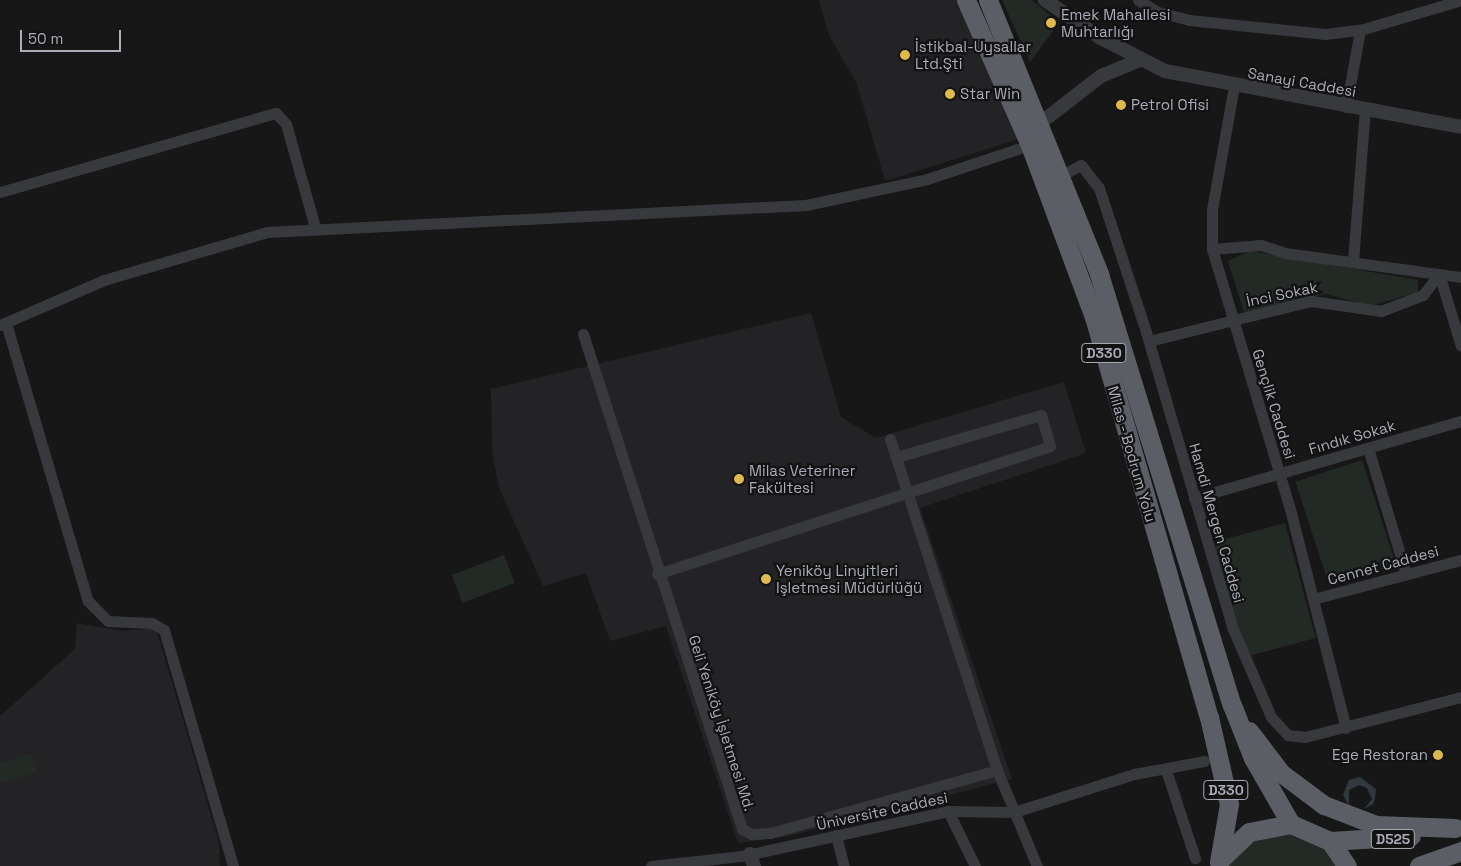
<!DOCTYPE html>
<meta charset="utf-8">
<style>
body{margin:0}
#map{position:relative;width:1461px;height:866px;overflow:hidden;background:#171718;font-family:"Space Grotesk",sans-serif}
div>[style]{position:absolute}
.built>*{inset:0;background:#232325}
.green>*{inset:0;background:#232a25;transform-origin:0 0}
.water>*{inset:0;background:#313840}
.minor>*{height:11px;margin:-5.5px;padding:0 5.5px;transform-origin:5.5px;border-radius:5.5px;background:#38393d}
.tertiary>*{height:14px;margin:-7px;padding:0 7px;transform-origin:7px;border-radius:7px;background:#38393d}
.trunk>*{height:19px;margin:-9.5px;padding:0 9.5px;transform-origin:9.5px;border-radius:9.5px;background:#5c5e65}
.dots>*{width:14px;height:14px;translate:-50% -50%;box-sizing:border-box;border:2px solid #121213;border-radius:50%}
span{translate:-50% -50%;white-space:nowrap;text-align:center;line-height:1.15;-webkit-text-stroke:4.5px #121213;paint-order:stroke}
.shield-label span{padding:1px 4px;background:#121213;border:1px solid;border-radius:4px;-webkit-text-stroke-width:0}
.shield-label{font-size:14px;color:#aaadb7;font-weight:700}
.poi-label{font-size:15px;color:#aaadb7}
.left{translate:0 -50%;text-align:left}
.right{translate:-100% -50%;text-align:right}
.street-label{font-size:15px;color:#aaadb7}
.scale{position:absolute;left:20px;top:30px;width:101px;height:22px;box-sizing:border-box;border:2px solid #aaadb7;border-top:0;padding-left:6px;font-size:15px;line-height:18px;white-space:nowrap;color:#aaadb7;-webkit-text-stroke:4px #121213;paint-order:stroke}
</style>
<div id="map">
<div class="built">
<i style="clip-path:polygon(819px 0,959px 0,1022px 138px,885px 181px,857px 84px,829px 35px)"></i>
<i style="clip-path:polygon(811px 313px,841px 417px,876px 438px,1064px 382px,1086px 453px,920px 508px,1012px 779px,789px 836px,738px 843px,666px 626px,610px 641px,586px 573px,543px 586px,499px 488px,492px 451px,491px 389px)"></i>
<i style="clip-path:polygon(77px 623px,122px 631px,156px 628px,219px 842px,220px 866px,0 866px,0 716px,75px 649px)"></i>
</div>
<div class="green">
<i style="clip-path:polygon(1002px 0,1032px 0,1059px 23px,1030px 62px)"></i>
<i style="clip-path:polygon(1250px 251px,1418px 280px,1418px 292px,1370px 306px,1327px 294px,1244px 312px,1228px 261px)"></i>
<i style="left:1362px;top:460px;width:110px;height:70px;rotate:72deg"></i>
<i style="left:1285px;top:523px;width:119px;height:74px;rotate:75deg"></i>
<i style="left:504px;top:555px;width:30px;height:56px;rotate:69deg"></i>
<i style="clip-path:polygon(32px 753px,38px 772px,0 783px,0 763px)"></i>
<i style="clip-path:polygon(1290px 832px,1326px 848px,1339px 866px,1229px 866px,1250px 841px)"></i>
</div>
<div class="water">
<i style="clip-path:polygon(1360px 777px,1376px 789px,1375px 799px,1373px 804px,1364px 809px,1372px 799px,1367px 788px,1359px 785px,1349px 790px,1349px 806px,1343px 795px,1349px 780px)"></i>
</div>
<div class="minor">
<i style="left:1138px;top:0;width:23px;rotate:31deg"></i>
<i style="left:1158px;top:12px;width:32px;rotate:14deg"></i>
<i style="left:1189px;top:20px;width:137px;rotate:5.9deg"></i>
<i style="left:1325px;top:34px;width:35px;rotate:-7deg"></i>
<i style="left:1360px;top:30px;width:105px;rotate:-16.5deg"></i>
<i style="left:1234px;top:86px;width:126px;rotate:100.1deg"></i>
<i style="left:1212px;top:210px;width:39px;rotate:90deg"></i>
<i style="left:1212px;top:249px;width:267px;rotate:73.3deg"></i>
<i style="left:1289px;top:505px;width:230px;rotate:75.7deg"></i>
<i style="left:1346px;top:107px;width:78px;rotate:-79.7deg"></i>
<i style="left:1062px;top:175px;width:21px;rotate:-28deg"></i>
<i style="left:1081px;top:165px;width:29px;rotate:52deg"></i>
<i style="left:1099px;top:188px;width:151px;rotate:71.9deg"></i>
<i style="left:1146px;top:332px;width:309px;rotate:73.7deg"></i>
<i style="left:1233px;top:629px;width:96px;rotate:66.6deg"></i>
<i style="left:1271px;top:717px;width:25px;rotate:47deg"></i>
<i style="left:1288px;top:735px;width:17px;rotate:7deg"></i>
<i style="left:1305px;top:737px;width:161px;rotate:-14.4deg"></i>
<i style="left:0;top:192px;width:287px;rotate:-16deg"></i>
<i style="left:276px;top:113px;width:15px;rotate:48deg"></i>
<i style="left:286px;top:124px;width:107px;rotate:74.3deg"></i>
<i style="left:1212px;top:249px;width:49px;rotate:-4.7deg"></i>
<i style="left:1261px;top:245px;width:25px;rotate:18deg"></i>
<i style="left:1285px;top:253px;width:178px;rotate:7.8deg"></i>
<i style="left:1353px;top:261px;width:151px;rotate:-85.5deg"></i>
<i style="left:1439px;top:274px;width:75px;rotate:73deg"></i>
<i style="left:6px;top:323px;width:290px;rotate:73.6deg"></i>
<i style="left:88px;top:601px;width:28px;rotate:45deg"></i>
<i style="left:108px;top:621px;width:44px;rotate:2.6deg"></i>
<i style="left:152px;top:623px;width:14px;rotate:30deg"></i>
<i style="left:164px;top:630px;width:246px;rotate:73.7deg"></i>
<i style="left:0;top:325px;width:113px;rotate:-23.4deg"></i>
<i style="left:104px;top:280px;width:170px;rotate:-16.4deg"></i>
<i style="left:267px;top:232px;width:540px;rotate:-2.87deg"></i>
<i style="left:806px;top:205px;width:124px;rotate:-12.1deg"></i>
<i style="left:927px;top:179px;width:108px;rotate:-18.3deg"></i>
<i style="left:583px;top:334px;width:520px;rotate:72.19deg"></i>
<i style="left:742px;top:829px;width:11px;rotate:27deg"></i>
<i style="left:752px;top:834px;width:18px;rotate:-3deg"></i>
<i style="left:770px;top:833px;width:236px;rotate:-15.5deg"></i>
<i style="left:1149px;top:341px;width:167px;rotate:-13.9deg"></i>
<i style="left:1311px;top:301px;width:71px;rotate:8.1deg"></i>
<i style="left:1381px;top:311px;width:45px;rotate:-20.9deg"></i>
<i style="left:1423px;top:295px;width:26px;rotate:-53deg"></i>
<i style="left:890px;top:439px;width:348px;rotate:72.1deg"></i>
<i style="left:997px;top:770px;width:104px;rotate:67.4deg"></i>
<i style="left:1368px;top:448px;width:132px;rotate:73.2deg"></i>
<i style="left:1194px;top:498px;width:278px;rotate:-16.1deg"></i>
<i style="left:657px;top:574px;width:413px;rotate:-18deg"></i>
<i style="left:1050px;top:446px;width:32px;rotate:-106deg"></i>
<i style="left:1041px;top:415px;width:151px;rotate:163.8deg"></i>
<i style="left:1313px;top:599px;width:153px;rotate:-14.8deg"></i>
<i style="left:1166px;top:770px;width:93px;rotate:71.8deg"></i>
<i style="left:948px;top:811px;width:61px;rotate:63.9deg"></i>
<i style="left:836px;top:835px;width:32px;rotate:76deg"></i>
<i style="left:651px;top:866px;width:92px;rotate:-6.3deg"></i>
<i style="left:742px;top:856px;width:211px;rotate:-12.3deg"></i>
<i style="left:948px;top:811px;width:66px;rotate:0.9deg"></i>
<i style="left:1014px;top:812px;width:126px;rotate:-17.6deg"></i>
<i style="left:1134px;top:774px;width:71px;rotate:-10.5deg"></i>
</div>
<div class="tertiary">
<i style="left:1045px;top:0;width:65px;rotate:34.4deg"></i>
<i style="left:1099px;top:37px;width:74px;rotate:27.3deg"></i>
<i style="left:1165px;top:71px;width:301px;rotate:10.7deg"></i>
<i style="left:1039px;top:124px;width:78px;rotate:-37.7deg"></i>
<i style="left:1101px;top:76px;width:42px;rotate:-22.3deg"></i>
<i style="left:750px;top:854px;width:13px;rotate:72deg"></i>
</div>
<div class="trunk">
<i style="left:966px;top:0;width:158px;rotate:66.2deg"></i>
<i style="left:1030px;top:145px;width:184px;rotate:69.6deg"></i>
<i style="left:1094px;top:317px;width:416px;rotate:74deg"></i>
<i style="left:1209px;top:717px;width:89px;rotate:77.1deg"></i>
<i style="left:1229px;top:804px;width:59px;rotate:99.8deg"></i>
<i style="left:988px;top:0;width:296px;rotate:67.9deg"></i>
<i style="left:1099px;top:274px;width:451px;rotate:72.9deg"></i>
<i style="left:1232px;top:705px;width:57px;rotate:68.4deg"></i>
<i style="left:1253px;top:758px;width:76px;rotate:60.1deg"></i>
<i style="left:1249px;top:731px;width:53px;rotate:52.7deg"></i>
<i style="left:1281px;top:773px;width:54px;rotate:36.7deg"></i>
<i style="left:1324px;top:805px;width:56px;rotate:21deg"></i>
<i style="left:1376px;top:825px;width:79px;rotate:2.2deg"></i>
<i style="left:1330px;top:841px;width:81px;rotate:-3.5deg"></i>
<i style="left:1221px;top:859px;width:39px;rotate:-44deg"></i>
<i style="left:1249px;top:832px;width:43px;rotate:-10.8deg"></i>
<i style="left:1291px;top:824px;width:43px;rotate:23.6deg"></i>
<i style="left:1330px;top:841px;width:30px;rotate:56deg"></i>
<i style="left:1419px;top:866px;width:45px;rotate:-19.7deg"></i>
</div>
<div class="dots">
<i style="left:1051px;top:23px;background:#e0ba48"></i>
<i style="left:905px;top:55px;background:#e0ba48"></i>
<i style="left:950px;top:94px;background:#e0ba48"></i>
<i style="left:1121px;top:105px;background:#e0ba48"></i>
<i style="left:739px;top:479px;background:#e0ba48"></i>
<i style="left:766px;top:579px;background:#e0ba48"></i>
<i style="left:1438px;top:755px;background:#e0ba48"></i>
</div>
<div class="shield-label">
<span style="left:1104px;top:353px">D330</span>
<span style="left:1226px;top:790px">D330</span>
<span style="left:1393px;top:839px">D525</span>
</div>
<div class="poi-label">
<span class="left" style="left:1061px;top:23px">Emek Mahallesi<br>Muhtarlığı</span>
<span class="left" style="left:915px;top:55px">İstikbal-Uysallar<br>Ltd.Şti</span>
<span class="left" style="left:960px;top:94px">Star Win</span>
<span class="left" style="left:1131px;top:105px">Petrol Ofisi</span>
<span class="left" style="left:749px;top:479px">Milas Veteriner<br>Fakültesi</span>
<span class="left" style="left:776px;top:579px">Yeniköy Linyitleri<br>Işletmesi Müdürlüğü</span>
<span class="right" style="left:1428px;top:755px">Ege Restoran</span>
</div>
<div class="street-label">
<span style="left:1302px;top:82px;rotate:10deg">Sanayi Caddesi</span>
<span style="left:1282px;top:294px;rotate:-12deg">İnci Sokak</span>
<span style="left:1274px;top:404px;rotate:73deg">Gençlik Caddesi</span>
<span style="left:1352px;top:437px;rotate:-16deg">Fındık Sokak</span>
<span style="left:1132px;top:454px;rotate:74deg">Milas - Bodrum Yolu</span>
<span style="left:1217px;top:523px;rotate:74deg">Hamdi Mergen Caddesi</span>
<span style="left:1383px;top:565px;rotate:-15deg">Cennet Caddesi</span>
<span style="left:722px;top:723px;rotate:72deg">Geli Yeniköy İşletmesi Md.</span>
<span style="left:882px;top:811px;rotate:-12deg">Üniversite Caddesi</span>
</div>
<div class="scale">50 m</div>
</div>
